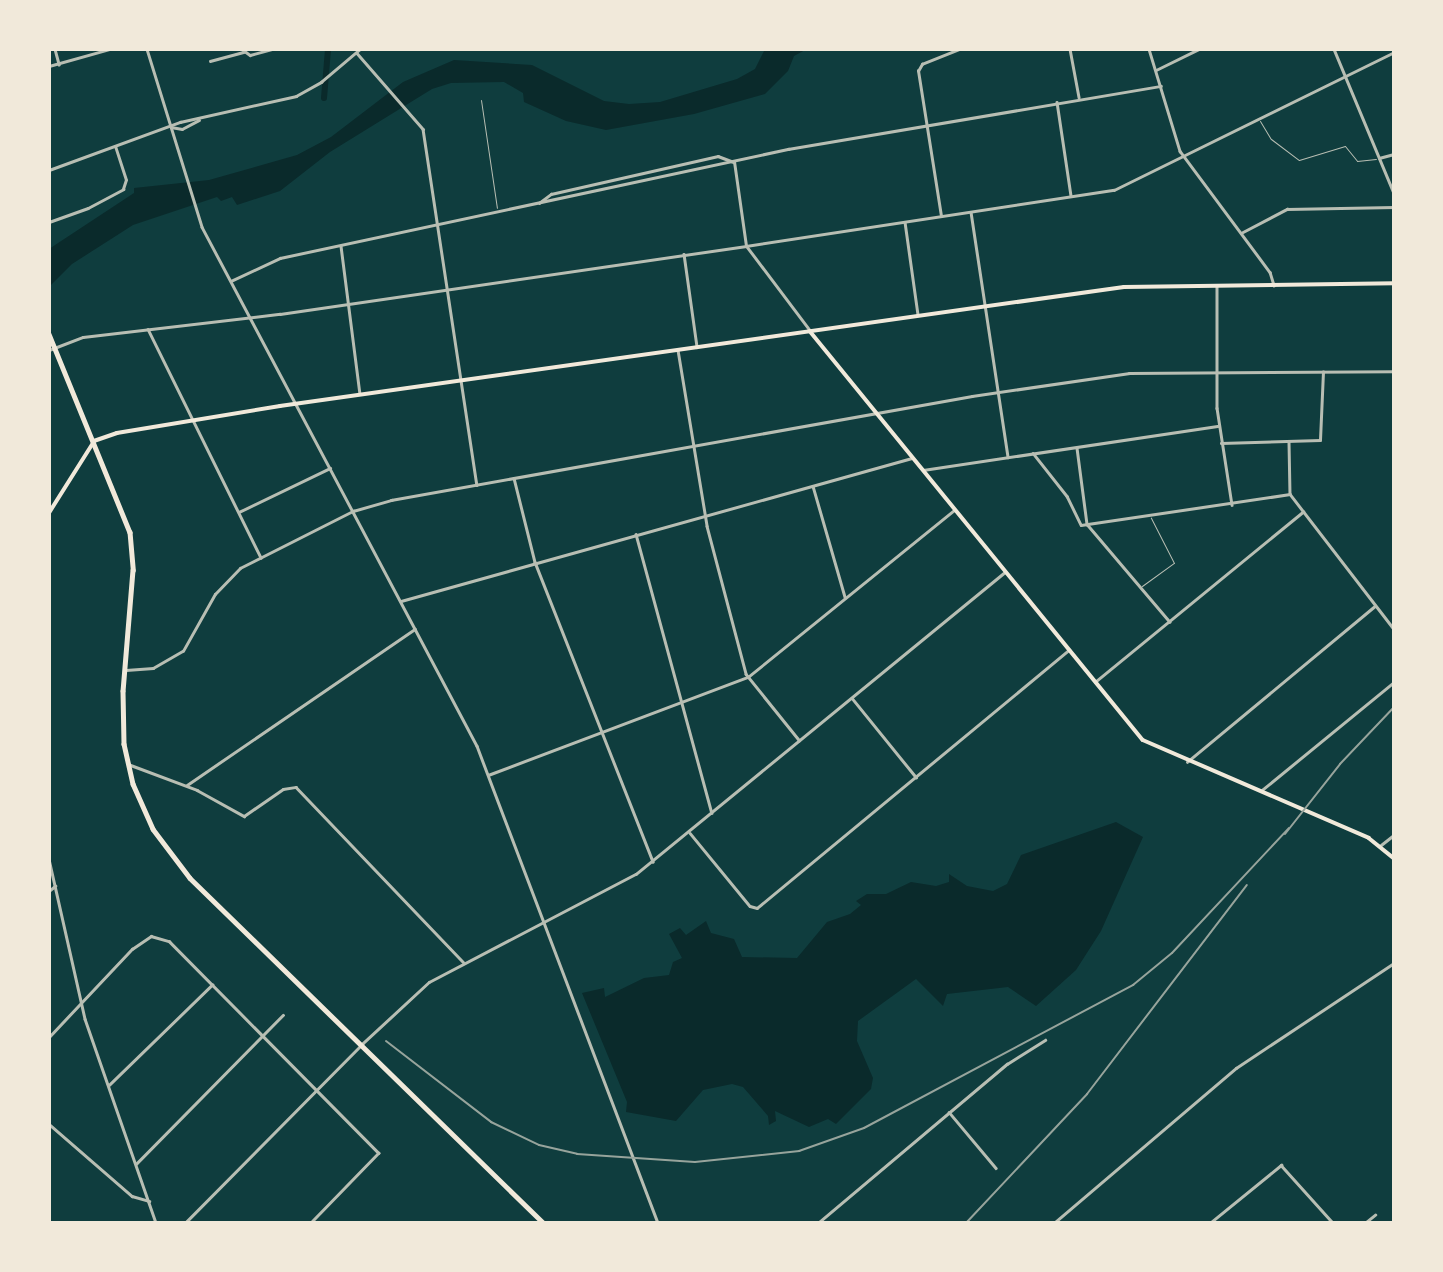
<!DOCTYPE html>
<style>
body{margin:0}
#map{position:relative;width:1443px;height:1272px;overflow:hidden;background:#0f3d3e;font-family:Quicksand,sans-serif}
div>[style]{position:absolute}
.water>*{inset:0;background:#0a2a2b}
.canal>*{height:6px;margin:-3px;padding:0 3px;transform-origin:3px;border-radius:3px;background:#0a2a2b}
.service>*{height:1px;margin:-0.5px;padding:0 0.5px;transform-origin:0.5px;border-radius:0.5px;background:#b8beb3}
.minor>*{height:2.5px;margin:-1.25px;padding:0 1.25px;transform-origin:1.25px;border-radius:1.25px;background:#b8beb3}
.tertiary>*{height:2.5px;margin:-1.25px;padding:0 1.25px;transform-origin:1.25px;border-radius:1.25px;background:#b8beb3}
.secondary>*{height:3.5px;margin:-1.75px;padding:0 1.75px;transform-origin:1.75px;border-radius:1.75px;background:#f1e9da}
.primary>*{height:3.5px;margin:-1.75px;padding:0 1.75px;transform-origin:1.75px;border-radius:1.75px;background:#f1e9da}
.trunk>*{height:4.5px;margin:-2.25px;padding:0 2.25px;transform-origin:2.25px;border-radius:2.25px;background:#f1e9da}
.rail>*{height:2px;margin:-1px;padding:0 1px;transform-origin:1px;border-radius:1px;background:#97a49c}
span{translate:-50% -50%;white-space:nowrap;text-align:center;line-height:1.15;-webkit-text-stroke:7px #f1e9da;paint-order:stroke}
.frame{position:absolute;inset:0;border:51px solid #f1e9da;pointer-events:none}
</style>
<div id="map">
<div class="water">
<i style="clip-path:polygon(765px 49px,807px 49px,794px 56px,788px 71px,765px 94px,694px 114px,606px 130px,566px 121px,524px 102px,523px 93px,504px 82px,451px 83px,432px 89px,330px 152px,280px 191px,237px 205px,232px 197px,221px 201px,217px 197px,133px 225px,72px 264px,49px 287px,49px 249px,134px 193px,134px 188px,209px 180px,297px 155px,331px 137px,403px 82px,454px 60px,532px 65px,604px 101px,629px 104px,660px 102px,737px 79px,755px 69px)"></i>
<i style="clip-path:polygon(1116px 822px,1143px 837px,1101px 931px,1076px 970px,1036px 1006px,1008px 987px,947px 994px,943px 1006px,916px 979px,858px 1021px,857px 1041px,873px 1078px,871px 1089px,836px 1124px,828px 1119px,809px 1127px,775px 1111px,776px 1121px,769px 1125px,768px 1116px,743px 1087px,732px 1084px,703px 1090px,676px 1121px,626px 1112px,627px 1102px,582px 993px,604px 988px,605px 997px,644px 978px,669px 975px,673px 962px,682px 958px,669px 934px,680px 928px,686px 935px,706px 921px,711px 933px,734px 939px,742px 957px,797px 958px,827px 922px,850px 914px,861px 905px,856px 901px,867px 894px,886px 894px,911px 882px,936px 886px,949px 882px,949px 874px,967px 886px,993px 891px,1007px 884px,1021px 855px)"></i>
</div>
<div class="canal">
<i style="left:324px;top:98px;width:49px;rotate:-85.3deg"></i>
</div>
<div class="service">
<i style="left:481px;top:100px;width:109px;rotate:81.6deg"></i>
<i style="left:1260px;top:121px;width:21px;rotate:59deg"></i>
<i style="left:1271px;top:139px;width:35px;rotate:37deg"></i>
<i style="left:1299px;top:160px;width:48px;rotate:-16.9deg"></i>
<i style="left:1345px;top:146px;width:19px;rotate:51deg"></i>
<i style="left:1357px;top:161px;width:19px;rotate:-6deg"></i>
<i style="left:1142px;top:586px;width:39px;rotate:-36deg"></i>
<i style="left:1174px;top:563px;width:51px;rotate:-117.1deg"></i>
</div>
<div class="minor">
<i style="left:55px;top:49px;width:16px;rotate:75deg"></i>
<i style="left:242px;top:49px;width:10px;rotate:37deg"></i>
<i style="left:250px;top:55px;width:24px;rotate:-15deg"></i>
<i style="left:1070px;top:49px;width:49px;rotate:79.4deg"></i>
<i style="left:1149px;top:49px;width:107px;rotate:73.1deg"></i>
<i style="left:1180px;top:151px;width:151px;rotate:53.4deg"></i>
<i style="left:1270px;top:272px;width:14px;rotate:73deg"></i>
<i style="left:1334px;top:49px;width:156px;rotate:67.4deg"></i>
<i style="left:357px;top:53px;width:101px;rotate:49deg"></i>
<i style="left:423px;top:129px;width:360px;rotate:81.4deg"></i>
<i style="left:210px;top:61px;width:35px;rotate:-15deg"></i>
<i style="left:49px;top:66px;width:63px;rotate:-15.6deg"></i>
<i style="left:1156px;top:70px;width:48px;rotate:-26deg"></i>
<i style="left:1057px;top:102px;width:95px;rotate:81.5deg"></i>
<i style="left:1379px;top:158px;width:16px;rotate:-15deg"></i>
<i style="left:539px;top:203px;width:15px;rotate:-37deg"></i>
<i style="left:551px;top:194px;width:171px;rotate:-12.8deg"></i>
<i style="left:718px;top:156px;width:17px;rotate:21deg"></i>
<i style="left:971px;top:212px;width:248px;rotate:81.4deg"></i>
<i style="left:941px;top:216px;width:147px;rotate:-99deg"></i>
<i style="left:918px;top:71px;width:8px;rotate:-60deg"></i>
<i style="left:922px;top:64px;width:40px;rotate:-22deg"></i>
<i style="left:49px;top:222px;width:41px;rotate:-19.7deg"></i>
<i style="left:88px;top:208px;width:40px;rotate:-28deg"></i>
<i style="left:123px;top:189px;width:9px;rotate:-72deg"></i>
<i style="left:126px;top:180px;width:35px;rotate:-108deg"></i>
<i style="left:905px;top:222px;width:94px;rotate:82deg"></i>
<i style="left:1241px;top:233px;width:52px;rotate:-27.6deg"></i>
<i style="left:1287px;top:209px;width:107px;rotate:-1.1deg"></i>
<i style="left:341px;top:246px;width:149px;rotate:82.7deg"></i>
<i style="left:684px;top:254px;width:94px;rotate:82deg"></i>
<i style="left:231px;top:281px;width:54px;rotate:-25.1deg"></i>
<i style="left:280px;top:258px;width:520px;rotate:-12.11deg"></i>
<i style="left:788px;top:149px;width:378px;rotate:-9.6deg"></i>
<i style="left:1217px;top:285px;width:123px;rotate:90deg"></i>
<i style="left:1217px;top:408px;width:98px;rotate:81.2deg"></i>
<i style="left:148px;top:329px;width:255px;rotate:63.7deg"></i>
<i style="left:49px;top:350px;width:36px;rotate:-21deg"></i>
<i style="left:83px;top:337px;width:198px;rotate:-6.7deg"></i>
<i style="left:280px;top:314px;width:471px;rotate:-8.3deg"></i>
<i style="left:746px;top:246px;width:85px;rotate:-98.1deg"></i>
<i style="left:678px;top:350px;width:178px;rotate:80.6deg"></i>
<i style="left:707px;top:526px;width:153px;rotate:75.2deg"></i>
<i style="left:746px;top:674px;width:85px;rotate:51.2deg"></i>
<i style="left:1289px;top:442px;width:52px;rotate:88.9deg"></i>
<i style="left:1290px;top:494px;width:170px;rotate:52.4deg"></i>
<i style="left:1221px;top:443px;width:99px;rotate:-1.7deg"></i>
<i style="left:1320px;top:440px;width:68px;rotate:-87.5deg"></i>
<i style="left:1077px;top:448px;width:77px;rotate:82.5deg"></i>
<i style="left:1087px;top:524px;width:128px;rotate:49.7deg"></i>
<i style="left:1033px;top:453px;width:55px;rotate:51.7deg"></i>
<i style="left:1067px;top:496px;width:32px;rotate:64deg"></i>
<i style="left:1081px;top:525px;width:211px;rotate:-8.4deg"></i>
<i style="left:923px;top:470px;width:299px;rotate:-8.5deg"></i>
<i style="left:514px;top:478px;width:87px;rotate:76deg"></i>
<i style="left:535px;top:562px;width:322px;rotate:68.5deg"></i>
<i style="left:813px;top:486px;width:116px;rotate:73.9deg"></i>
<i style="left:239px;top:512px;width:101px;rotate:-25.8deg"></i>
<i style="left:636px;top:534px;width:289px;rotate:74.8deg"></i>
<i style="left:401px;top:601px;width:531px;rotate:-15.63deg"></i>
<i style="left:126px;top:670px;width:27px;rotate:-4deg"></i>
<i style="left:153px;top:668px;width:34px;rotate:-30deg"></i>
<i style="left:183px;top:651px;width:65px;rotate:-60.7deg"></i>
<i style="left:215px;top:594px;width:36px;rotate:-46deg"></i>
<i style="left:240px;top:568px;width:127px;rotate:-26.8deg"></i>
<i style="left:353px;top:511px;width:40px;rotate:-16deg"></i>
<i style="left:391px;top:500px;width:590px;rotate:-10.15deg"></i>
<i style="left:972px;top:396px;width:159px;rotate:-8.3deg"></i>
<i style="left:1129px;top:373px;width:265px;rotate:-0.4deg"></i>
<i style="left:1095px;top:682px;width:269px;rotate:-39.3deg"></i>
<i style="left:852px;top:698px;width:102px;rotate:51deg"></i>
<i style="left:1187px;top:762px;width:244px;rotate:-39.7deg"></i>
<i style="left:128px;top:764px;width:74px;rotate:20.6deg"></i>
<i style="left:197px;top:790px;width:54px;rotate:29deg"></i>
<i style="left:244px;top:816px;width:47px;rotate:-34.7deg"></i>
<i style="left:283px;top:789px;width:13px;rotate:-9deg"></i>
<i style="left:296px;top:787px;width:242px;rotate:46.3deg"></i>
<i style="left:488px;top:775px;width:278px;rotate:-20.7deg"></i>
<i style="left:748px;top:677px;width:265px;rotate:-39deg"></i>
<i style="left:187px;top:785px;width:276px;rotate:-34.4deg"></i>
<i style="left:1262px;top:790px;width:171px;rotate:-39.3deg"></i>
<i style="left:690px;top:833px;width:94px;rotate:50.6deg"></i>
<i style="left:750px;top:906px;width:7px;rotate:16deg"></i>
<i style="left:757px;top:908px;width:405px;rotate:-39.6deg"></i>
<i style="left:1381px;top:845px;width:16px;rotate:-38deg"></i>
<i style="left:49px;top:859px;width:164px;rotate:77.3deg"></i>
<i style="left:85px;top:1019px;width:216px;rotate:70.8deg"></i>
<i style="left:49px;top:891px;width:8px;rotate:-40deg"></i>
<i style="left:49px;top:1037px;width:121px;rotate:-46.7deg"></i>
<i style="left:132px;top:949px;width:23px;rotate:-34deg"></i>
<i style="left:151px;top:936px;width:19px;rotate:16deg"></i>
<i style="left:169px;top:941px;width:298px;rotate:45.3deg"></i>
<i style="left:379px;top:1153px;width:98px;rotate:134.2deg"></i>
<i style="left:362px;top:1044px;width:91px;rotate:-42.8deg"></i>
<i style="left:429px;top:982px;width:233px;rotate:-27.6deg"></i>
<i style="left:636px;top:874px;width:477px;rotate:-39.3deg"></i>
<i style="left:109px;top:1085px;width:144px;rotate:-44.2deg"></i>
<i style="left:949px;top:1112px;width:73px;rotate:50deg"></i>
<i style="left:49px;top:1124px;width:110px;rotate:40.9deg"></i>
<i style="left:132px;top:1196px;width:18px;rotate:16deg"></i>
<i style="left:136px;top:1164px;width:209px;rotate:-45.4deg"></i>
<i style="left:818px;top:1223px;width:247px;rotate:-40.1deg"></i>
<i style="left:1007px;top:1064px;width:45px;rotate:-32.3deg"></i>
<i style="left:1210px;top:1223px;width:92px;rotate:-39.2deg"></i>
<i style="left:1281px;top:1165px;width:78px;rotate:48.1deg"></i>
<i style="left:1365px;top:1223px;width:13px;rotate:-39deg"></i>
</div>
<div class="tertiary">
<i style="left:147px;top:49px;width:186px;rotate:72.8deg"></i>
<i style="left:202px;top:227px;width:587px;rotate:62.08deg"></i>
<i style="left:477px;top:746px;width:510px;rotate:69.22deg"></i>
<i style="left:171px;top:127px;width:11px;rotate:10deg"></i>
<i style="left:182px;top:129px;width:19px;rotate:-28deg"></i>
<i style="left:49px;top:170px;width:140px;rotate:-20.1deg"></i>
<i style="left:180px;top:122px;width:119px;rotate:-12.6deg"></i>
<i style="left:296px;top:96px;width:29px;rotate:-29deg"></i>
<i style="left:321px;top:82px;width:51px;rotate:-40.2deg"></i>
<i style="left:810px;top:331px;width:106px;rotate:-127deg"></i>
<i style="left:746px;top:246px;width:372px;rotate:-8.7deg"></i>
<i style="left:1114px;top:190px;width:312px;rotate:-26.2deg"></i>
<i style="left:185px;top:1223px;width:252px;rotate:-45.3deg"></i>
<i style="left:1054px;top:1223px;width:239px;rotate:-40.4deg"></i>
<i style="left:1236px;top:1068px;width:190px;rotate:-33.6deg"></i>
</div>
<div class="secondary">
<i style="left:810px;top:331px;width:527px;rotate:50.85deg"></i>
<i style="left:1143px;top:740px;width:246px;rotate:23.4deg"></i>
<i style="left:1369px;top:838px;width:32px;rotate:39deg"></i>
<i style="left:49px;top:513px;width:83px;rotate:-57.8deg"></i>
</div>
<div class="primary">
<i style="left:94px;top:441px;width:24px;rotate:-19deg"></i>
<i style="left:117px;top:433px;width:165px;rotate:-9.4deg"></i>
<i style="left:280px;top:406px;width:852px;rotate:-8.03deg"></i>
<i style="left:1124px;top:287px;width:270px;rotate:-0.8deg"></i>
</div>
<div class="trunk">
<i style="left:49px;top:334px;width:214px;rotate:67.8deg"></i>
<i style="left:130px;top:532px;width:38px;rotate:85deg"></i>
<i style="left:133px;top:570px;width:121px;rotate:94.7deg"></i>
<i style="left:123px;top:691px;width:53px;rotate:88.9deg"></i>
<i style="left:124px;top:744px;width:41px;rotate:77.3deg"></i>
<i style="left:133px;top:784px;width:49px;rotate:66deg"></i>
<i style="left:153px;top:829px;width:61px;rotate:52.9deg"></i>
<i style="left:190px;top:878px;width:494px;rotate:44.3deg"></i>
</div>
<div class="rail">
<i style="left:1285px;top:834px;width:89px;rotate:-51.8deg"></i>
<i style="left:1340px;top:764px;width:79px;rotate:-46.5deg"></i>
<i style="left:386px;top:1041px;width:133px;rotate:37.6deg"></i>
<i style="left:491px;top:1122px;width:53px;rotate:25.6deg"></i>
<i style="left:539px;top:1145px;width:39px;rotate:13deg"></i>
<i style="left:577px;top:1154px;width:118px;rotate:3.9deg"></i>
<i style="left:695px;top:1162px;width:105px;rotate:-6deg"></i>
<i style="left:799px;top:1151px;width:69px;rotate:-19.5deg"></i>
<i style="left:864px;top:1128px;width:305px;rotate:-28deg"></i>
<i style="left:1133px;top:985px;width:50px;rotate:-39.4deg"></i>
<i style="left:1172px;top:953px;width:171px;rotate:-46.9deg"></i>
<i style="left:966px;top:1223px;width:177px;rotate:-46.8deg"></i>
<i style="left:1087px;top:1094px;width:263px;rotate:-52.6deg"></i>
</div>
<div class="frame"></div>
</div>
